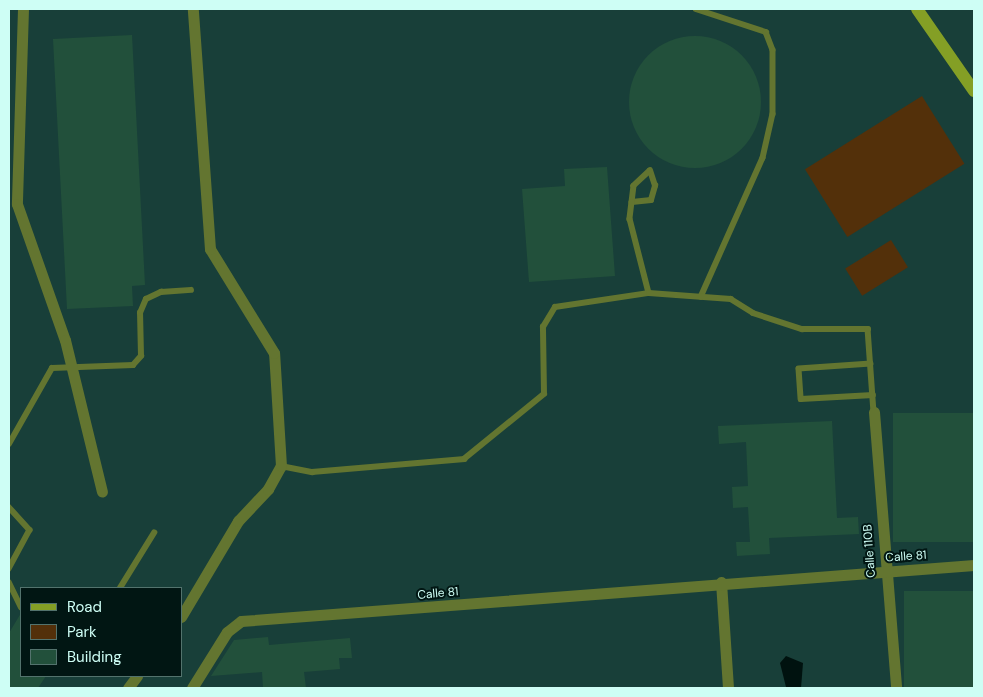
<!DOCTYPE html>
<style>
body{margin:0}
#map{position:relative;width:983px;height:697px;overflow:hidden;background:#0d302b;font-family:"DM Sans",sans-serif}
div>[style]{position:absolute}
.built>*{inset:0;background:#183f39}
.green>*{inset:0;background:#53300a;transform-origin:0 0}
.water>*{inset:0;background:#00120f}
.building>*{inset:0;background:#22503b;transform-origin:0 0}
.round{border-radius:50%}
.lane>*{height:5.5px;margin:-2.75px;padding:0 2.75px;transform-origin:2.75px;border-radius:2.75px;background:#637530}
.street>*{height:11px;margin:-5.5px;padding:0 5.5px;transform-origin:5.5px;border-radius:5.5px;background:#637530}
.secondary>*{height:12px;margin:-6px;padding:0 6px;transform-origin:6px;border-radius:6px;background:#849f25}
span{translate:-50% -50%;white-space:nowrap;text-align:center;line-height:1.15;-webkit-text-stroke:4px #011613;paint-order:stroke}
.street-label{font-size:12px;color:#cefef5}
.frame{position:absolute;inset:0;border:10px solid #cefef5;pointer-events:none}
.legend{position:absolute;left:20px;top:587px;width:162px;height:90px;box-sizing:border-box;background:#011613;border:1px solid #53736d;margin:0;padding:6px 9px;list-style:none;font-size:15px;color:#cefef5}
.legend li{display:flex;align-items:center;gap:10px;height:25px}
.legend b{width:25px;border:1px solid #53736d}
</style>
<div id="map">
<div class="built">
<i style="clip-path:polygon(evenodd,9px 9px,974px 9px,974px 688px,9px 688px,9px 9px,21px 588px,181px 588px,181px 676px,21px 676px,21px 588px)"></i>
</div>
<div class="green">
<i style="left:922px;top:96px;width:80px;height:138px;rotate:58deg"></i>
<i style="left:891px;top:240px;width:32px;height:54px;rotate:58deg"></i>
</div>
<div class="water">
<i style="clip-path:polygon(786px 656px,803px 663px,801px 688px,786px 687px,780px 663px)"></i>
</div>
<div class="building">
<i style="clip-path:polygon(132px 35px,145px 285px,132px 286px,133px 306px,67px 309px,53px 39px)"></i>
<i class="round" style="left:629px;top:36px;width:132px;height:132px"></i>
<i style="clip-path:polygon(607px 167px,615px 276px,529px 282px,522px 189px,565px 186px,564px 169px)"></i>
<i style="left:974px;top:413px;width:129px;height:81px;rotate:90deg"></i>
<i style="clip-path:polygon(832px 421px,837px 518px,858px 517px,859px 534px,769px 538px,770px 554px,737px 556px,736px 542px,750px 542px,748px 507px,733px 508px,732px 487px,748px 486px,746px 442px,719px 444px,718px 426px)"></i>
<i style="left:974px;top:591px;width:97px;height:70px;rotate:90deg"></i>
<i style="clip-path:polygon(21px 613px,21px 676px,46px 676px,38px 688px,9px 688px,9px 633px)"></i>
<i style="clip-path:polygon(268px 637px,269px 645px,350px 638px,352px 658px,339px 658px,340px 669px,304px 672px,306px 688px,263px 688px,262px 672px,211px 676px,234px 640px)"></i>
</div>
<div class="lane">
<i style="left:696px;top:9px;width:74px;rotate:18.2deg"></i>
<i style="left:766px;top:32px;width:19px;rotate:69deg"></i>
<i style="left:773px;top:50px;width:64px;rotate:90deg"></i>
<i style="left:773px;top:114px;width:45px;rotate:102.8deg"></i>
<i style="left:763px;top:158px;width:152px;rotate:114deg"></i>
<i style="left:632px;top:202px;width:19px;rotate:-6deg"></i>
<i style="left:651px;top:200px;width:15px;rotate:-74deg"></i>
<i style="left:655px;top:186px;width:16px;rotate:-108deg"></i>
<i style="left:650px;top:171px;width:22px;rotate:137deg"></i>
<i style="left:634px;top:186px;width:16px;rotate:97deg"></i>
<i style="left:632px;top:202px;width:17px;rotate:97deg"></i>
<i style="left:630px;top:219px;width:76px;rotate:75.6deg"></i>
<i style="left:871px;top:364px;width:72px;rotate:176deg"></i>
<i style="left:799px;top:369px;width:30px;rotate:86deg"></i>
<i style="left:801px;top:399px;width:72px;rotate:-3.2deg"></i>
<i style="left:9px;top:444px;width:87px;rotate:-60.5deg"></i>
<i style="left:52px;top:368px;width:81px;rotate:-2.1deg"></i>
<i style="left:133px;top:365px;width:12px;rotate:-48deg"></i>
<i style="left:141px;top:356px;width:43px;rotate:-91.3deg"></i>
<i style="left:140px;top:313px;width:15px;rotate:-67deg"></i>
<i style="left:146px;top:299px;width:17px;rotate:-25deg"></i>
<i style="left:161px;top:292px;width:30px;rotate:-4deg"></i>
<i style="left:281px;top:466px;width:32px;rotate:11deg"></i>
<i style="left:312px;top:472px;width:153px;rotate:-4.9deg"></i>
<i style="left:464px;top:459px;width:103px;rotate:-39.1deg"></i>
<i style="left:544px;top:394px;width:67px;rotate:-90.9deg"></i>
<i style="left:543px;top:327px;width:23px;rotate:-59deg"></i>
<i style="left:555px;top:307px;width:95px;rotate:-8.5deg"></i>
<i style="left:649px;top:293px;width:82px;rotate:4.2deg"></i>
<i style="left:731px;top:299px;width:26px;rotate:32deg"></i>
<i style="left:753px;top:313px;width:52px;rotate:18.1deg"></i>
<i style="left:802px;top:329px;width:66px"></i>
<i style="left:868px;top:329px;width:83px;rotate:85.9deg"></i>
<i style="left:9px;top:507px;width:31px;rotate:48deg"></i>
<i style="left:30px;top:530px;width:44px;rotate:118.3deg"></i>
<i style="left:9px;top:582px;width:28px;rotate:64deg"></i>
<i style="left:120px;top:588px;width:65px;rotate:-58.3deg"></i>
</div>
<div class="street">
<i style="left:23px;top:9px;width:195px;rotate:91.8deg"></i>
<i style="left:17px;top:204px;width:144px;rotate:70.6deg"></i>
<i style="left:65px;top:340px;width:156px;rotate:76.3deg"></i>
<i style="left:874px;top:412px;width:277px;rotate:85.4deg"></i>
<i style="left:721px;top:582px;width:106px;rotate:86.2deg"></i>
<i style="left:181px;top:617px;width:112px;rotate:-59.3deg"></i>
<i style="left:238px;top:521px;width:44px;rotate:-46.8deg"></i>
<i style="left:268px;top:489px;width:26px;rotate:-61deg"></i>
<i style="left:281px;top:466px;width:113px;rotate:-93.5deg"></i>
<i style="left:274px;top:353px;width:122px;rotate:-121.6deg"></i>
<i style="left:210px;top:249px;width:241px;rotate:-94.1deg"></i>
<i style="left:128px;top:688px;width:15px;rotate:-53deg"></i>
<i style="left:192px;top:688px;width:66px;rotate:-58deg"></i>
<i style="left:227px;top:632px;width:18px;rotate:-38deg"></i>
<i style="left:241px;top:621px;width:735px;rotate:-4.37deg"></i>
</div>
<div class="secondary">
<i style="left:917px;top:9px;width:100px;rotate:55.2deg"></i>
</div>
<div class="street-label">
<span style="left:870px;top:551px;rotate:-94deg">Calle 110B</span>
<span style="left:906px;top:557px;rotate:-4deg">Calle 81</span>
<span style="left:438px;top:594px;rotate:-5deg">Calle 81</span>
</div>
<div class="frame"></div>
<ul class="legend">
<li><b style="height:6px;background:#849f25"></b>Road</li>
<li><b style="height:14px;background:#53300a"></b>Park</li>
<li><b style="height:14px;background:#22503b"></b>Building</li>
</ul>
</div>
